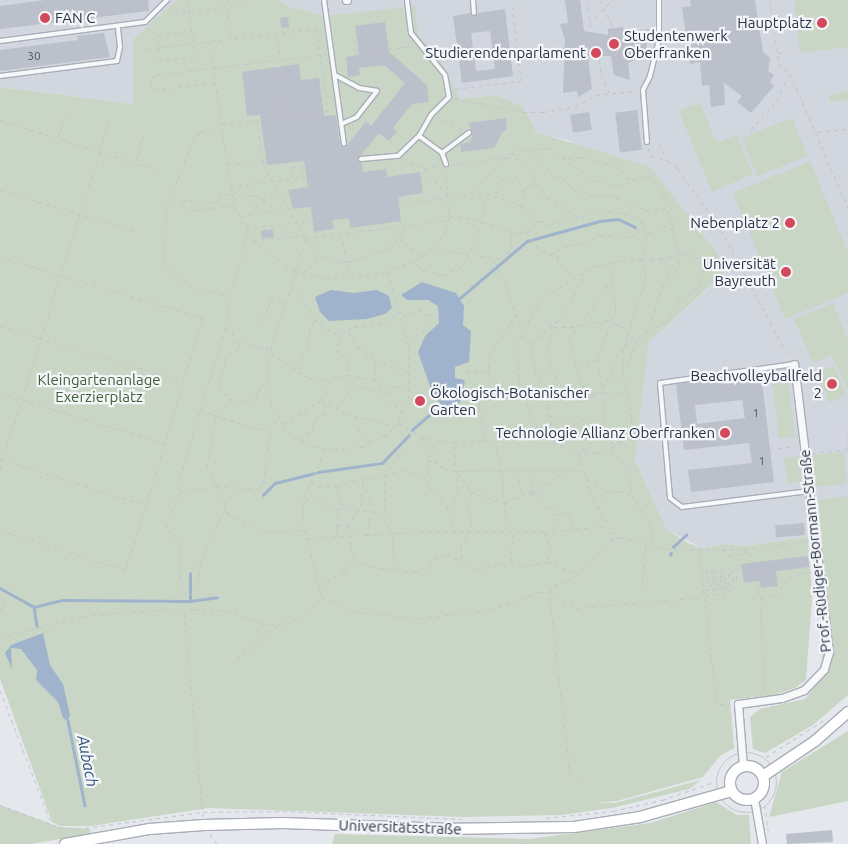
<!DOCTYPE html>
<meta charset="utf-8">
<style>
body{margin:0}
#map{position:relative;width:848px;height:844px;overflow:hidden;background:#e4e7ec;font-family:Ubuntu,sans-serif}
div>[style]{position:absolute}
.built>*{inset:0;background:#d2d6de}
.green>*{inset:0;background:#c9d6c5;transform-origin:0 0}
.water>*{inset:0;background:#9fb4cc}
.stream>*{height:2.5px;margin:-1.25px;padding:0 1.25px;transform-origin:1.25px;border-radius:1.25px;background:#9fb4cc}
.building>*{inset:0;background:#bbc0ca;transform-origin:0 0}
.path>*{height:1px;margin-top:-0.5px;transform-origin:0;background:repeating-linear-gradient(90deg,#c2c5cb 0 4px,transparent 0 8px)}
.path>.ring{margin:-0.5px;padding:0;box-sizing:content-box;background:none;border:1px solid #c2c5cb;border-radius:50%}
.roads{filter:drop-shadow(1px 0 #a9aeb7) drop-shadow(-1px 0 #a9aeb7) drop-shadow(0 1px #a9aeb7) drop-shadow(0 -1px #a9aeb7)}
.lane>*{height:4px;margin:-2px;padding:0 2px;transform-origin:2px;border-radius:2px;background:#f7f8fa}
.street>*{height:7px;margin:-3.5px;padding:0 3.5px;transform-origin:3.5px;border-radius:3.5px;background:#f7f8fa}
.secondary>*{height:10px;margin:-5px;padding:0 5px;transform-origin:5px;border-radius:5px;background:#fff}
.secondary>.ring{margin:-5px;padding:0;box-sizing:content-box;background:none;border:10px solid #fff;border-radius:50%}
.dots>*{width:14px;height:14px;translate:-50% -50%;box-sizing:border-box;border:2px solid #f4f6f9;border-radius:50%}
span{translate:-50% -50%;white-space:nowrap;text-align:center;line-height:1.15;-webkit-text-stroke:4.5px #f4f6f9;paint-order:stroke}
.number-label{font-size:12px;color:#4f5766}
.number-label span{-webkit-text-stroke-width:0}
.poi-label{font-size:15px;color:#2b3445}
.left{translate:0 -50%;text-align:left}
.right{translate:-100% -50%;text-align:right}
.park-label{font-size:15px;color:#3f6138}
.street-label{font-size:15px;color:#2b3445}
.water-label{font-size:16px;color:#34527a;font-style:italic}
</style>
<div id="map">
<div class="built">
<i style="clip-path:polygon(0 0,177px 0,133px 39px,133px 104px,0 87px)"></i>
<i style="clip-path:polygon(277px 0,848px 0,848px 514px,806px 519px,808px 537px,745px 546px,723px 544px,702px 548px,667px 530px,635px 460px,649px 342px,729px 270px,570px 141px,536px 132px,523px 106px,496px 95px,459px 99px,443px 64px,418px 35px,326px 16px,291px 7px)"></i>
</div>
<div class="green">
<i style="clip-path:polygon(177px 0,277px 0,291px 7px,326px 16px,415px 6px,418px 35px,443px 64px,459px 99px,496px 95px,523px 106px,536px 132px,651px 167px,729px 269px,649px 342px,635px 460px,667px 530px,690px 544px,702px 548px,723px 544px,745px 546px,808px 537px,812px 598px,806px 680px,795px 688px,774px 695px,730px 700px,734px 748px,720px 756px,703px 777px,617px 801px,597px 803px,615px 803px,701px 780px,689px 789px,612px 808px,562px 815px,463px 817px,208px 808px,91px 826px,60px 826px,52px 822px,0 679px,0 87px,133px 104px,133px 39px)"></i>
<i style="clip-path:polygon(794px 0,848px 0,848px 47px,800px 53px)"></i>
<i style="clip-path:polygon(848px 91px,848px 100px,829px 102px,829px 95px)"></i>
<i style="clip-path:polygon(700px 103px,717px 143px,737px 135px,753px 174px,712px 192px,679px 111px)"></i>
<i style="left:792px;top:118px;width:41px;height:54px;rotate:68deg"></i>
<i style="clip-path:polygon(810px 161px,848px 253px,848px 293px,785px 319px,733px 193px)"></i>
<i style="clip-path:polygon(833px 303px,848px 340px,848px 391px,832px 355px,813px 363px,794px 319px)"></i>
<i style="left:834px;top:366px;width:32px;height:18px;rotate:68deg"></i>
<i style="left:788px;top:373px;width:64px;height:16px;rotate:84deg"></i>
<i style="left:844px;top:452px;width:32px;height:36px;rotate:85deg"></i>
<i style="left:799px;top:456px;width:26px;height:15px;rotate:83deg"></i>
<i style="clip-path:polygon(848px 496px,848px 695px,813px 725px,765px 753px,753px 749px,750px 717px,760px 709px,805px 699px,821px 680px,824px 631px,818px 500px)"></i>
<i style="clip-path:polygon(848px 731px,848px 801px,769px 817px,782px 772px)"></i>
<i style="clip-path:polygon(716px 802px,737px 815px,749px 815px,751px 844px,332px 844px,335px 834px,529px 839px,651px 823px)"></i>
<i style="clip-path:polygon(0 805px,59px 827px,90px 829px,91px 834px,30px 844px,0 844px)"></i>
</div>
<div class="water">
<i style="clip-path:polygon(422px 282px,456px 293px,464px 306px,463px 325px,471px 331px,469px 362px,455px 367px,455px 378px,465px 380px,462px 396px,460px 403px,451px 408px,441px 405px,431px 389px,418px 352px,425px 336px,439px 323px,438px 306px,428px 300px,407px 300px,401px 295px)"></i>
<i style="clip-path:polygon(331px 290px,354px 293px,377px 290px,389px 296px,392px 308px,385px 314px,367px 319px,329px 321px,320px 312px,315px 297px)"></i>
<i style="clip-path:polygon(43px 633px,50px 665px,63px 684px,70px 715px,68px 721px,63px 718px,58px 702px,36px 680px,37px 670px,21px 649px,11px 648px,12px 669px,5px 653px,11px 645px)"></i>
</div>
<div class="stream">
<i style="left:460px;top:298px;width:88px;rotate:-40.4deg"></i>
<i style="left:527px;top:241px;width:76px;rotate:-15.3deg"></i>
<i style="left:600px;top:221px;width:18px;rotate:-6deg"></i>
<i style="left:618px;top:219px;width:19px;rotate:25deg"></i>
<i style="left:412px;top:430px;width:38px;rotate:-41deg"></i>
<i style="left:318px;top:472px;width:65px;rotate:-8deg"></i>
<i style="left:382px;top:463px;width:39px;rotate:-46deg"></i>
<i style="left:263px;top:495px;width:17px;rotate:-45deg"></i>
<i style="left:275px;top:483px;width:41px;rotate:-14deg"></i>
<i style="left:673px;top:547px;width:18px;rotate:-43deg"></i>
<i style="left:670px;top:555px;width:2px;rotate:-63deg"></i>
<i style="left:0;top:588px;width:39px;rotate:29deg"></i>
<i style="left:34px;top:607px;width:19px;rotate:81deg"></i>
<i style="left:190px;top:601px;width:27px;rotate:-8deg"></i>
<i style="left:34px;top:607px;width:30px;rotate:-14deg"></i>
<i style="left:63px;top:600px;width:127px;rotate:0.5deg"></i>
<i style="left:190px;top:601px;width:27px;rotate:-90deg"></i>
<i style="left:68px;top:721px;width:86px;rotate:78.6deg"></i>
</div>
<div class="building">
<i style="clip-path:polygon(45px 0,148px 0,149px 11px,0 29px,0 6px)"></i>
<i style="clip-path:polygon(565px 0,580px 0,584px 31px,608px 35px,608px 29px,623px 27px,624px 32px,649px 29px,646px 48px,637px 59px,628px 63px,630px 80px,614px 75px,611px 56px,588px 56px,592px 89px,578px 97px,577px 91px,563px 93px,565px 40px,560px 24px,568px 23px)"></i>
<i style="clip-path:polygon(690px 0,755px 0,763px 52px,770px 58px,768px 71px,774px 75px,770px 82px,774px 86px,751px 113px,737px 102px,742px 96px,724px 83px,725px 105px,711px 107px,709px 85px,702px 86px,700px 62px,690px 64px,682px 7px,691px 6px)"></i>
<i style="clip-path:polygon(evenodd,505px 9px,513px 76px,462px 83px,453px 16px,470px 13px,475px 17px,478px 13px,505px 9px,490px 31px,495px 69px,476px 71px,471px 33px,490px 31px)"></i>
<i style="left:288px;top:17px;width:10px;height:8px;rotate:84deg"></i>
<i style="clip-path:polygon(385px 22px,389px 52px,427px 85px,429px 102px,412px 104px,393px 128px,397px 132px,389px 141px,379px 133px,357px 160px,362px 163px,363px 172px,386px 169px,387px 177px,420px 172px,423px 193px,398px 197px,401px 221px,350px 228px,349px 218px,332px 220px,334px 229px,314px 232px,311px 207px,293px 209px,288px 190px,308px 187px,304px 161px,267px 165px,260px 115px,247px 116px,242px 72px,299px 64px,301px 80px,319px 78px,324px 116px,336px 115px,340px 145px,345px 148px,366px 121px,371px 126px,405px 83px,384px 65px,359px 68px,360px 75px,348px 77px,346px 57px,359px 55px,355px 26px)"></i>
<i style="clip-path:polygon(104px 33px,110px 57px,0 71px,0 50px,78px 40px,77px 36px)"></i>
<i style="left:637px;top:110px;width:40px;height:22px;rotate:83deg"></i>
<i style="left:589px;top:112px;width:18px;height:19px;rotate:81deg"></i>
<i style="clip-path:polygon(506px 118px,507px 130px,503px 131px,494px 148px,461px 152px,460px 144px,470px 142px,473px 134px,468px 123px)"></i>
<i style="left:273px;top:229px;width:8px;height:12px;rotate:83deg"></i>
<i style="clip-path:polygon(evenodd,761px 373px,774px 482px,691px 492px,688px 470px,752px 463px,749px 443px,684px 450px,676px 384px,761px 373px,742px 400px,745px 418px,697px 424px,695px 405px,742px 400px)"></i>
<i style="left:804px;top:523px;width:12px;height:29px;rotate:85deg"></i>
<i style="clip-path:polygon(808px 556px,809px 567px,776px 571px,778px 586px,761px 588px,760px 581px,744px 583px,741px 564px)"></i>
<i style="clip-path:polygon(832px 830px,833px 842px,787px 844px,786px 834px)"></i>
</div>
<div class="path">
<i style="left:189px;top:0;width:1px;rotate:135deg"></i>
<i style="left:188px;top:1px;width:11px;rotate:85deg"></i>
<i style="left:189px;top:12px;width:19px;rotate:81deg"></i>
<i style="left:192px;top:31px;width:14px;rotate:82deg"></i>
<i style="left:194px;top:45px;width:12px;rotate:90deg"></i>
<i style="left:194px;top:57px;width:34px;rotate:175deg"></i>
<i style="left:160px;top:60px;width:25px;rotate:-95deg"></i>
<i style="left:158px;top:35px;width:34px;rotate:-7deg"></i>
<i style="left:226px;top:0;width:39px;rotate:83deg"></i>
<i style="left:587px;top:0;width:32px;rotate:83deg"></i>
<i style="left:600px;top:0;width:31px;rotate:65deg"></i>
<i style="left:770px;top:0;width:65px;rotate:82deg"></i>
<i style="left:779px;top:64px;width:14px;rotate:39deg"></i>
<i style="left:790px;top:73px;width:147px;rotate:66.8deg"></i>
<i style="left:174px;top:14px;width:73px;rotate:-7.9deg"></i>
<i style="left:589px;top:23px;width:33px;rotate:-44deg"></i>
<i style="left:317px;top:30px;width:81px;rotate:82.2deg"></i>
<i style="left:750px;top:31px;width:23px;rotate:-7deg"></i>
<i style="left:277px;top:34px;width:81px;rotate:81.5deg"></i>
<i style="left:355px;top:41px;width:13px;rotate:86deg"></i>
<i style="left:356px;top:54px;width:57px;rotate:-8.1deg"></i>
<i style="left:209px;top:42px;width:166px;rotate:81.3deg"></i>
<i style="left:234px;top:206px;width:39px;rotate:61deg"></i>
<i style="left:253px;top:240px;width:53px;rotate:37.3deg"></i>
<i style="left:295px;top:272px;width:32px;rotate:11deg"></i>
<i style="left:326px;top:278px;width:24px;rotate:-2deg"></i>
<i style="left:350px;top:277px;width:38px;rotate:-7deg"></i>
<i style="left:388px;top:272px;width:37px;rotate:-24deg"></i>
<i style="left:422px;top:257px;width:30px;rotate:-44deg"></i>
<i style="left:444px;top:236px;width:17px;rotate:-73deg"></i>
<i style="left:449px;top:220px;width:51px;rotate:-93.4deg"></i>
<i style="left:147px;top:49px;width:176px;rotate:-6.8deg"></i>
<i style="left:778px;top:53px;width:9px;rotate:-6deg"></i>
<i style="left:602px;top:56px;width:5px;rotate:127deg"></i>
<i style="left:599px;top:60px;width:15px;rotate:82deg"></i>
<i style="left:601px;top:75px;width:19px;rotate:65deg"></i>
<i style="left:214px;top:83px;width:55px;rotate:173.8deg"></i>
<i style="left:159px;top:89px;width:8px;rotate:-157deg"></i>
<i style="left:152px;top:86px;width:7px;rotate:-98deg"></i>
<i style="left:151px;top:79px;width:6px;rotate:-39deg"></i>
<i style="left:156px;top:75px;width:165px;rotate:-7deg"></i>
<i style="left:455px;top:89px;width:66px;rotate:-6.9deg"></i>
<i style="left:521px;top:81px;width:78px;rotate:-96.7deg"></i>
<i style="left:454px;top:98px;width:70px;rotate:11.5deg"></i>
<i style="left:523px;top:112px;width:20px"></i>
<i style="left:543px;top:112px;width:32px;rotate:-9deg"></i>
<i style="left:575px;top:107px;width:24px;rotate:-30deg"></i>
<i style="left:596px;top:95px;width:41px;rotate:-5.6deg"></i>
<i style="left:410px;top:106px;width:17px;rotate:21deg"></i>
<i style="left:436px;top:117px;width:31px;rotate:25deg"></i>
<i style="left:0;top:120px;width:165px;rotate:17.7deg"></i>
<i style="left:257px;top:120px;width:45px;rotate:82.4deg"></i>
<i style="left:263px;top:165px;width:85px;rotate:59.5deg"></i>
<i style="left:306px;top:238px;width:143px;rotate:-7.2deg"></i>
<i style="left:751px;top:130px;width:40px;rotate:-49deg"></i>
<i style="left:777px;top:100px;width:30px;rotate:-66deg"></i>
<i style="left:818px;top:132px;width:30px;rotate:-6deg"></i>
<i style="left:58px;top:137px;width:28px;rotate:-72deg"></i>
<i style="left:659px;top:143px;width:19px;rotate:65deg"></i>
<i style="left:648px;top:148px;width:9px;rotate:69deg"></i>
<i style="left:651px;top:156px;width:18px;rotate:16deg"></i>
<i style="left:668px;top:161px;width:13px;rotate:39deg"></i>
<i style="left:678px;top:169px;width:67px;rotate:54.2deg"></i>
<i style="left:717px;top:223px;width:152px;rotate:61.8deg"></i>
<i style="left:530px;top:150px;width:36px;rotate:48deg"></i>
<i style="left:554px;top:177px;width:13px;rotate:18deg"></i>
<i style="left:566px;top:181px;width:12px;rotate:48deg"></i>
<i style="left:574px;top:190px;width:22px;rotate:16deg"></i>
<i style="left:595px;top:196px;width:14px;rotate:-4deg"></i>
<i style="left:609px;top:195px;width:40px;rotate:22deg"></i>
<i style="left:646px;top:210px;width:22px;rotate:-5deg"></i>
<i style="left:506px;top:158px;width:9px"></i>
<i style="left:515px;top:158px;width:11px;rotate:27deg"></i>
<i style="left:525px;top:163px;width:41px;rotate:57.8deg"></i>
<i style="left:547px;top:198px;width:39px;rotate:31deg"></i>
<i style="left:403px;top:159px;width:23px;rotate:23deg"></i>
<i style="left:424px;top:168px;width:35px;rotate:50deg"></i>
<i style="left:568px;top:159px;width:13px;rotate:-9deg"></i>
<i style="left:581px;top:157px;width:36px;rotate:14deg"></i>
<i style="left:616px;top:166px;width:21px;rotate:41deg"></i>
<i style="left:136px;top:161px;width:28px;rotate:-73deg"></i>
<i style="left:228px;top:165px;width:38px;rotate:-7deg"></i>
<i style="left:451px;top:165px;width:51px;rotate:-7.8deg"></i>
<i style="left:424px;top:168px;width:16px;rotate:-7deg"></i>
<i style="left:386px;top:169px;width:8px;rotate:-50deg"></i>
<i style="left:292px;top:178px;width:11px;rotate:-95deg"></i>
<i style="left:291px;top:167px;width:11px;rotate:-5deg"></i>
<i style="left:302px;top:166px;width:11px;rotate:85deg"></i>
<i style="left:230px;top:186px;width:78px;rotate:-6.7deg"></i>
<i style="left:0;top:190px;width:145px;rotate:16.8deg"></i>
<i style="left:525px;top:190px;width:14px;rotate:-36deg"></i>
<i style="left:230px;top:194px;width:8px;rotate:180deg"></i>
<i style="left:222px;top:194px;width:10px;rotate:127deg"></i>
<i style="left:216px;top:202px;width:16px;rotate:176deg"></i>
<i style="left:200px;top:203px;width:14px;rotate:-163deg"></i>
<i style="left:187px;top:199px;width:6px;rotate:149deg"></i>
<i style="left:182px;top:202px;width:4px;rotate:90deg"></i>
<i style="left:182px;top:206px;width:14px;rotate:17deg"></i>
<i style="left:195px;top:210px;width:38px;rotate:-6deg"></i>
<i style="left:470px;top:194px;width:50px;rotate:-46.6deg"></i>
<i style="left:504px;top:158px;width:17px;rotate:-25deg"></i>
<i style="left:519px;top:151px;width:30px;rotate:-6deg"></i>
<i style="left:549px;top:148px;width:56px;rotate:34.8deg"></i>
<i style="left:595px;top:180px;width:15px;rotate:20deg"></i>
<i style="left:609px;top:185px;width:16px;rotate:-4deg"></i>
<i style="left:625px;top:184px;width:23px;rotate:-23deg"></i>
<i style="left:646px;top:175px;width:8px;rotate:30deg"></i>
<i style="left:653px;top:179px;width:19px;rotate:55deg"></i>
<i style="left:664px;top:195px;width:55px;rotate:76.2deg"></i>
<i style="left:677px;top:248px;width:7px;rotate:45deg"></i>
<i style="left:682px;top:253px;width:21px;rotate:107deg"></i>
<i style="left:676px;top:273px;width:18px;rotate:137deg"></i>
<i style="left:663px;top:285px;width:48px;rotate:108.1deg"></i>
<i style="left:648px;top:331px;width:14px;rotate:141deg"></i>
<i style="left:637px;top:340px;width:22px;rotate:108deg"></i>
<i style="left:630px;top:361px;width:8px;rotate:150deg"></i>
<i style="left:496px;top:194px;width:14px;rotate:-73deg"></i>
<i style="left:500px;top:181px;width:16px;rotate:-22deg"></i>
<i style="left:515px;top:175px;width:21px;rotate:62deg"></i>
<i style="left:525px;top:194px;width:11px;rotate:112deg"></i>
<i style="left:249px;top:199px;width:18px;rotate:43deg"></i>
<i style="left:233px;top:200px;width:22px;rotate:-13deg"></i>
<i style="left:254px;top:195px;width:9px;rotate:27deg"></i>
<i style="left:262px;top:199px;width:16px;rotate:-14deg"></i>
<i style="left:263px;top:200px;width:15px;rotate:37deg"></i>
<i style="left:399px;top:203px;width:89px;rotate:-6.5deg"></i>
<i style="left:487px;top:193px;width:35px;rotate:20deg"></i>
<i style="left:520px;top:205px;width:26px;rotate:39deg"></i>
<i style="left:540px;top:221px;width:10px;rotate:17deg"></i>
<i style="left:550px;top:224px;width:59px;rotate:-12.6deg"></i>
<i style="left:608px;top:211px;width:26px;rotate:11deg"></i>
<i style="left:634px;top:216px;width:14px;rotate:39deg"></i>
<i style="left:645px;top:225px;width:8px;rotate:76deg"></i>
<i style="left:647px;top:233px;width:26px;rotate:101deg"></i>
<i style="left:642px;top:259px;width:19px;rotate:78deg"></i>
<i style="left:646px;top:278px;width:77px;rotate:107.5deg"></i>
<i style="left:623px;top:351px;width:23px;rotate:90deg"></i>
<i style="left:623px;top:374px;width:45px;rotate:78.4deg"></i>
<i style="left:632px;top:418px;width:18px;rotate:106deg"></i>
<i style="left:627px;top:435px;width:16px;rotate:137deg"></i>
<i style="left:615px;top:446px;width:20px;rotate:160deg"></i>
<i style="left:596px;top:453px;width:17px;rotate:177deg"></i>
<i style="left:579px;top:454px;width:17px;rotate:-156deg"></i>
<i style="left:563px;top:447px;width:23px;rotate:-149deg"></i>
<i style="left:543px;top:435px;width:24px;rotate:-123deg"></i>
<i style="left:530px;top:415px;width:32px;rotate:-108deg"></i>
<i style="left:520px;top:385px;width:40px;rotate:-94.3deg"></i>
<i style="left:517px;top:345px;width:42px;rotate:-63.4deg"></i>
<i style="left:536px;top:307px;width:22px;rotate:-43deg"></i>
<i style="left:552px;top:292px;width:50px;rotate:-31.2deg"></i>
<i style="left:595px;top:266px;width:27px;rotate:-10deg"></i>
<i style="left:622px;top:261px;width:20px;rotate:-6deg"></i>
<i style="left:642px;top:259px;width:18px"></i>
<i style="left:660px;top:259px;width:23px;rotate:-15deg"></i>
<i style="left:682px;top:253px;width:13px;rotate:13deg"></i>
<i style="left:695px;top:256px;width:14px;rotate:51deg"></i>
<i style="left:704px;top:267px;width:22px;rotate:106deg"></i>
<i style="left:698px;top:288px;width:21px;rotate:149deg"></i>
<i style="left:680px;top:299px;width:27px;rotate:121deg"></i>
<i style="left:666px;top:322px;width:20px;rotate:153deg"></i>
<i style="left:450px;top:216px;width:25px;rotate:7deg"></i>
<i style="left:475px;top:219px;width:37px;rotate:20deg"></i>
<i style="left:240px;top:217px;width:46px;rotate:-11.3deg"></i>
<i style="left:246px;top:229px;width:67px;rotate:-7.8deg"></i>
<i style="left:526px;top:232px;width:25px;rotate:50deg"></i>
<i style="left:542px;top:251px;width:16px;rotate:27deg"></i>
<i style="left:556px;top:258px;width:26px;rotate:47deg"></i>
<i style="left:648px;top:233px;width:33px;rotate:-21deg"></i>
<i style="left:247px;top:234px;width:53px;rotate:105.4deg"></i>
<i style="left:233px;top:285px;width:13px;rotate:132deg"></i>
<i style="left:224px;top:295px;width:33px;rotate:-164deg"></i>
<i style="left:192px;top:286px;width:25px;rotate:-148deg"></i>
<i style="left:171px;top:273px;width:12px;rotate:-125deg"></i>
<i style="left:164px;top:263px;width:55px;rotate:-86.9deg"></i>
<i style="left:167px;top:208px;width:71px;rotate:-69.3deg"></i>
<i style="left:192px;top:142px;width:13px;rotate:-51deg"></i>
<i style="left:200px;top:132px;width:23px;rotate:-20deg"></i>
<i style="left:222px;top:124px;width:111px;rotate:-7.3deg"></i>
<i style="left:341px;top:234px;width:43px;rotate:77.9deg"></i>
<i style="left:399px;top:238px;width:28px;rotate:39deg"></i>
<i style="left:253px;top:240px;width:51px;rotate:-4.5deg"></i>
<i style="left:433px;top:249px;width:68px;rotate:8.5deg"></i>
<i style="left:500px;top:259px;width:16px;rotate:-43deg"></i>
<i style="left:512px;top:248px;width:15px;rotate:-94deg"></i>
<i style="left:511px;top:233px;width:15px;rotate:-4deg"></i>
<i style="left:526px;top:232px;width:18px;rotate:-38deg"></i>
<i style="left:550px;top:254px;width:9px;rotate:-27deg"></i>
<i style="left:0;top:257px;width:212px;rotate:16.7deg"></i>
<i style="left:203px;top:318px;width:264px;rotate:107deg"></i>
<i style="left:126px;top:570px;width:132px;rotate:-162.4deg"></i>
<i style="left:558px;top:259px;width:9px;rotate:-90deg"></i>
<i style="left:558px;top:250px;width:7px;rotate:-27deg"></i>
<i style="left:564px;top:247px;width:20px;rotate:-11deg"></i>
<i style="left:584px;top:243px;width:18px;rotate:-27deg"></i>
<i style="left:600px;top:235px;width:31px;rotate:4deg"></i>
<i style="left:631px;top:237px;width:18px;rotate:-41deg"></i>
<i style="left:660px;top:260px;width:20px;rotate:66deg"></i>
<i style="left:495px;top:261px;width:72px;rotate:68.1deg"></i>
<i style="left:414px;top:262px;width:12px;rotate:42deg"></i>
<i style="left:423px;top:270px;width:21px;rotate:14deg"></i>
<i style="left:443px;top:275px;width:22px;rotate:-24deg"></i>
<i style="left:463px;top:266px;width:38px;rotate:-65deg"></i>
<i style="left:479px;top:232px;width:39px;rotate:-78deg"></i>
<i style="left:610px;top:263px;width:46px;rotate:82.6deg"></i>
<i style="left:616px;top:309px;width:53px;rotate:109.8deg"></i>
<i style="left:598px;top:359px;width:57px;rotate:83deg"></i>
<i style="left:605px;top:416px;width:15px;rotate:106deg"></i>
<i style="left:601px;top:430px;width:33px;rotate:133deg"></i>
<i style="left:579px;top:454px;width:47px;rotate:73.9deg"></i>
<i style="left:592px;top:499px;width:31px;rotate:59deg"></i>
<i style="left:608px;top:526px;width:16px;rotate:43deg"></i>
<i style="left:620px;top:537px;width:48px;rotate:14.6deg"></i>
<i style="left:666px;top:549px;width:78px;rotate:0.7deg"></i>
<i style="left:744px;top:550px;width:6px;rotate:31deg"></i>
<i style="left:749px;top:553px;width:23px;rotate:72deg"></i>
<i style="left:756px;top:575px;width:23px;rotate:80deg"></i>
<i style="left:760px;top:598px;width:15px;rotate:-11deg"></i>
<i style="left:775px;top:595px;width:21px;rotate:-49deg"></i>
<i style="left:789px;top:579px;width:13px;rotate:-27deg"></i>
<i style="left:801px;top:573px;width:10px;rotate:-6deg"></i>
<i style="left:585px;top:270px;width:40px;rotate:113.4deg"></i>
<i style="left:569px;top:307px;width:26px;rotate:129deg"></i>
<i style="left:553px;top:327px;width:23px;rotate:103deg"></i>
<i style="left:548px;top:349px;width:20px;rotate:81deg"></i>
<i style="left:551px;top:369px;width:15px;rotate:58deg"></i>
<i style="left:559px;top:382px;width:21px;rotate:51deg"></i>
<i style="left:572px;top:398px;width:11px;rotate:15deg"></i>
<i style="left:583px;top:401px;width:8px;rotate:-23deg"></i>
<i style="left:590px;top:398px;width:18px;rotate:-38deg"></i>
<i style="left:604px;top:387px;width:38px;rotate:-67deg"></i>
<i style="left:619px;top:352px;width:16px;rotate:-47deg"></i>
<i style="left:630px;top:340px;width:7px"></i>
<i style="left:388px;top:272px;width:79px;rotate:74.6deg"></i>
<i style="left:409px;top:348px;width:47px;rotate:90deg"></i>
<i style="left:409px;top:395px;width:30px;rotate:110deg"></i>
<i style="left:399px;top:423px;width:18px;rotate:137deg"></i>
<i style="left:386px;top:435px;width:27px;rotate:153deg"></i>
<i style="left:362px;top:447px;width:37px;rotate:177deg"></i>
<i style="left:325px;top:449px;width:14px;rotate:-168deg"></i>
<i style="left:311px;top:446px;width:22px;rotate:-150deg"></i>
<i style="left:292px;top:435px;width:13px;rotate:-132deg"></i>
<i style="left:283px;top:425px;width:27px;rotate:-117deg"></i>
<i style="left:271px;top:401px;width:24px;rotate:-99deg"></i>
<i style="left:267px;top:377px;width:28px;rotate:-82deg"></i>
<i style="left:271px;top:349px;width:116px;rotate:-72.5deg"></i>
<i style="left:306px;top:238px;width:24px;rotate:48deg"></i>
<i style="left:322px;top:256px;width:14px;rotate:25deg"></i>
<i style="left:335px;top:262px;width:13px"></i>
<i style="left:348px;top:262px;width:44px;rotate:-18.4deg"></i>
<i style="left:390px;top:248px;width:21px;rotate:-51deg"></i>
<i style="left:403px;top:232px;width:6px;rotate:-90deg"></i>
<i style="left:303px;top:273px;width:25px;rotate:-42deg"></i>
<i style="left:291px;top:287px;width:13px;rotate:42deg"></i>
<i style="left:301px;top:296px;width:26px;rotate:61deg"></i>
<i style="left:314px;top:319px;width:24px;rotate:38deg"></i>
<i style="left:333px;top:334px;width:22px;rotate:-18deg"></i>
<i style="left:354px;top:327px;width:25px;rotate:-5deg"></i>
<i style="left:379px;top:325px;width:26px;rotate:-31deg"></i>
<i style="left:430px;top:315px;width:10px;rotate:-17deg"></i>
<i style="left:403px;top:316px;width:17px;rotate:-24deg"></i>
<i style="left:419px;top:309px;width:14px;rotate:36deg"></i>
<i style="left:430px;top:317px;width:14px;rotate:111deg"></i>
<i style="left:425px;top:330px;width:18px;rotate:153deg"></i>
<i style="left:257px;top:323px;width:13px;rotate:-48deg"></i>
<i style="left:266px;top:313px;width:13px;rotate:-72deg"></i>
<i style="left:270px;top:301px;width:15px;rotate:-4deg"></i>
<i style="left:0;top:326px;width:191px;rotate:16.7deg"></i>
<i style="left:581px;top:326px;width:27px;rotate:-13deg"></i>
<i style="left:607px;top:320px;width:24px;rotate:24deg"></i>
<i style="left:554px;top:327px;width:23px"></i>
<i style="left:226px;top:328px;width:7px;rotate:34deg"></i>
<i style="left:232px;top:332px;width:9px;rotate:77deg"></i>
<i style="left:234px;top:341px;width:37px;rotate:13deg"></i>
<i style="left:348px;top:332px;width:19px;rotate:58deg"></i>
<i style="left:358px;top:348px;width:21px;rotate:37deg"></i>
<i style="left:375px;top:361px;width:38px;rotate:18deg"></i>
<i style="left:341px;top:334px;width:17px;rotate:107deg"></i>
<i style="left:336px;top:350px;width:14px;rotate:39deg"></i>
<i style="left:347px;top:359px;width:16px;rotate:86deg"></i>
<i style="left:522px;top:336px;width:11px;rotate:38deg"></i>
<i style="left:240px;top:343px;width:6px;rotate:99deg"></i>
<i style="left:239px;top:349px;width:14px;rotate:150deg"></i>
<i style="left:227px;top:356px;width:33px;rotate:106deg"></i>
<i style="left:218px;top:388px;width:17px;rotate:40deg"></i>
<i style="left:231px;top:399px;width:15px;rotate:11deg"></i>
<i style="left:246px;top:402px;width:10px;rotate:-17deg"></i>
<i style="left:256px;top:399px;width:14px;rotate:-69deg"></i>
<i style="left:261px;top:386px;width:6px;rotate:-18deg"></i>
<i style="left:272px;top:354px;width:44px;rotate:33deg"></i>
<i style="left:309px;top:378px;width:22px;rotate:5deg"></i>
<i style="left:331px;top:380px;width:18px;rotate:-16deg"></i>
<i style="left:348px;top:375px;width:27px;rotate:10deg"></i>
<i style="left:375px;top:361px;width:19px;rotate:90deg"></i>
<i style="left:375px;top:380px;width:43px;rotate:51.5deg"></i>
<i style="left:579px;top:366px;width:20px;rotate:-20deg"></i>
<i style="left:466px;top:371px;width:22px"></i>
<i style="left:301px;top:375px;width:19px;rotate:-87deg"></i>
<i style="left:302px;top:356px;width:14px;rotate:-60deg"></i>
<i style="left:309px;top:344px;width:11px;rotate:-90deg"></i>
<i style="left:309px;top:333px;width:14px;rotate:-69deg"></i>
<i style="left:605px;top:392px;width:14px;rotate:12deg"></i>
<i style="left:619px;top:395px;width:11px;rotate:-41deg"></i>
<i style="left:0;top:393px;width:171px;rotate:17deg"></i>
<i style="left:595px;top:394px;width:6px;rotate:180deg"></i>
<i style="left:589px;top:394px;width:15px;rotate:-127deg"></i>
<i style="left:580px;top:382px;width:43px;rotate:-104.7deg"></i>
<i style="left:569px;top:340px;width:72px;rotate:-55.2deg"></i>
<i style="left:231px;top:399px;width:22px;rotate:133deg"></i>
<i style="left:216px;top:415px;width:51px;rotate:100.2deg"></i>
<i style="left:207px;top:465px;width:42px;rotate:65.9deg"></i>
<i style="left:224px;top:503px;width:20px;rotate:-45deg"></i>
<i style="left:321px;top:400px;width:29px;rotate:29deg"></i>
<i style="left:346px;top:414px;width:50px;rotate:13.8deg"></i>
<i style="left:336px;top:408px;width:12px;rotate:-42deg"></i>
<i style="left:345px;top:400px;width:8px;rotate:-76deg"></i>
<i style="left:347px;top:392px;width:16px;rotate:-14deg"></i>
<i style="left:363px;top:388px;width:25px;rotate:11deg"></i>
<i style="left:388px;top:393px;width:13px;rotate:-39deg"></i>
<i style="left:398px;top:385px;width:9px;rotate:36deg"></i>
<i style="left:200px;top:410px;width:63px;rotate:18.4deg"></i>
<i style="left:260px;top:430px;width:21px;rotate:-28deg"></i>
<i style="left:548px;top:415px;width:28px;rotate:19deg"></i>
<i style="left:574px;top:424px;width:17px;rotate:-24deg"></i>
<i style="left:590px;top:417px;width:38px;rotate:49deg"></i>
<i style="left:399px;top:423px;width:26px;rotate:32deg"></i>
<i style="left:421px;top:437px;width:34px;rotate:10deg"></i>
<i style="left:454px;top:443px;width:88px;rotate:-5.2deg"></i>
<i style="left:284px;top:424px;width:44px;rotate:-33deg"></i>
<i style="left:321px;top:400px;width:21px;rotate:-65deg"></i>
<i style="left:359px;top:428px;width:8px;rotate:90deg"></i>
<i style="left:359px;top:436px;width:9px;rotate:13deg"></i>
<i style="left:368px;top:438px;width:6px;rotate:59deg"></i>
<i style="left:421px;top:437px;width:20px;rotate:70deg"></i>
<i style="left:428px;top:456px;width:31px;rotate:88deg"></i>
<i style="left:429px;top:487px;width:27px;rotate:48deg"></i>
<i style="left:447px;top:507px;width:15px;rotate:-42deg"></i>
<i style="left:458px;top:497px;width:54px;rotate:-94.2deg"></i>
<i style="left:499px;top:438px;width:13px;rotate:103deg"></i>
<i style="left:496px;top:451px;width:11px;rotate:63deg"></i>
<i style="left:501px;top:461px;width:71px;rotate:85.2deg"></i>
<i style="left:299px;top:439px;width:16px;rotate:-35deg"></i>
<i style="left:312px;top:430px;width:13px;rotate:-67deg"></i>
<i style="left:317px;top:418px;width:9px;rotate:-21deg"></i>
<i style="left:325px;top:415px;width:13px;rotate:-90deg"></i>
<i style="left:485px;top:441px;width:36px;rotate:-99deg"></i>
<i style="left:479px;top:405px;width:24px;rotate:-68deg"></i>
<i style="left:488px;top:383px;width:26px;rotate:-88deg"></i>
<i style="left:489px;top:357px;width:54px;rotate:-57.8deg"></i>
<i style="left:553px;top:441px;width:44px;rotate:-97.8deg"></i>
<i style="left:547px;top:397px;width:27px;rotate:-114deg"></i>
<i style="left:536px;top:372px;width:29px;rotate:-100deg"></i>
<i style="left:531px;top:343px;width:39px;rotate:-40deg"></i>
<i style="left:611px;top:449px;width:31px;rotate:52deg"></i>
<i style="left:630px;top:473px;width:22px;rotate:85deg"></i>
<i style="left:632px;top:495px;width:39px;rotate:60deg"></i>
<i style="left:652px;top:529px;width:15px;rotate:90deg"></i>
<i style="left:770px;top:449px;width:25px;rotate:-7deg"></i>
<i style="left:812px;top:453px;width:36px;rotate:-6deg"></i>
<i style="left:848px;top:449px;width:19px;rotate:-90deg"></i>
<i style="left:429px;top:456px;width:12px;rotate:-9deg"></i>
<i style="left:0;top:459px;width:152px;rotate:17.6deg"></i>
<i style="left:428px;top:461px;width:6px"></i>
<i style="left:434px;top:461px;width:13px;rotate:39deg"></i>
<i style="left:444px;top:469px;width:13px;rotate:9deg"></i>
<i style="left:457px;top:471px;width:126px;rotate:-0.5deg"></i>
<i style="left:0;top:469px;width:365px;rotate:-72.6deg"></i>
<i style="left:457px;top:472px;width:25px;rotate:53deg"></i>
<i style="left:472px;top:492px;width:17px;rotate:103deg"></i>
<i style="left:468px;top:509px;width:15px;rotate:74deg"></i>
<i style="left:472px;top:523px;width:26px;rotate:115deg"></i>
<i style="left:461px;top:547px;width:15px;rotate:90deg"></i>
<i style="left:517px;top:472px;width:24px;rotate:75deg"></i>
<i style="left:534px;top:473px;width:20px;rotate:96deg"></i>
<i style="left:532px;top:493px;width:18px;rotate:49deg"></i>
<i style="left:544px;top:507px;width:7px;rotate:8deg"></i>
<i style="left:551px;top:508px;width:8px;rotate:45deg"></i>
<i style="left:587px;top:479px;width:23px;rotate:31deg"></i>
<i style="left:607px;top:491px;width:13px"></i>
<i style="left:620px;top:491px;width:12px;rotate:20deg"></i>
<i style="left:363px;top:481px;width:21px;rotate:71deg"></i>
<i style="left:370px;top:501px;width:34px;rotate:93deg"></i>
<i style="left:312px;top:482px;width:7px;rotate:34deg"></i>
<i style="left:318px;top:486px;width:19px;rotate:3deg"></i>
<i style="left:337px;top:487px;width:17px;rotate:-25deg"></i>
<i style="left:352px;top:480px;width:33px;rotate:-5deg"></i>
<i style="left:385px;top:477px;width:18px;rotate:-27deg"></i>
<i style="left:401px;top:469px;width:27px;rotate:17deg"></i>
<i style="left:337px;top:487px;width:23px;rotate:72deg"></i>
<i style="left:179px;top:491px;width:6px;rotate:-99deg"></i>
<i style="left:178px;top:485px;width:177px;rotate:-73.3deg"></i>
<i style="left:229px;top:315px;width:19px;rotate:-102deg"></i>
<i style="left:472px;top:492px;width:35px;rotate:20deg"></i>
<i style="left:505px;top:504px;width:10px;rotate:-37deg"></i>
<i style="left:513px;top:498px;width:20px;rotate:-15deg"></i>
<i style="left:532px;top:493px;width:38px;rotate:-33deg"></i>
<i style="left:305px;top:498px;width:36px;rotate:18deg"></i>
<i style="left:339px;top:509px;width:40px;rotate:4.3deg"></i>
<i style="left:379px;top:512px;width:26px;rotate:59deg"></i>
<i style="left:392px;top:534px;width:35px;rotate:85deg"></i>
<i style="left:224px;top:504px;width:11px;rotate:68deg"></i>
<i style="left:228px;top:514px;width:39px;rotate:27deg"></i>
<i style="left:263px;top:532px;width:42px;rotate:-2.7deg"></i>
<i style="left:447px;top:507px;width:25px;rotate:72deg"></i>
<i style="left:599px;top:509px;width:18px;rotate:-68deg"></i>
<i style="left:224px;top:510px;width:59px;rotate:114deg"></i>
<i style="left:200px;top:564px;width:23px;rotate:95deg"></i>
<i style="left:198px;top:587px;width:8px;rotate:120deg"></i>
<i style="left:194px;top:594px;width:7px;rotate:180deg"></i>
<i style="left:187px;top:594px;width:17px;rotate:-115deg"></i>
<i style="left:180px;top:579px;width:27px;rotate:-88deg"></i>
<i style="left:181px;top:552px;width:15px;rotate:-110deg"></i>
<i style="left:176px;top:538px;width:14px;rotate:-135deg"></i>
<i style="left:166px;top:528px;width:38px;rotate:-70deg"></i>
<i style="left:179px;top:492px;width:37px;rotate:-9deg"></i>
<i style="left:216px;top:486px;width:43px;rotate:4deg"></i>
<i style="left:259px;top:489px;width:7px;rotate:-56deg"></i>
<i style="left:263px;top:483px;width:57px;rotate:-81.9deg"></i>
<i style="left:384px;top:517px;width:40px;rotate:-88.6deg"></i>
<i style="left:385px;top:477px;width:51px;rotate:-59.4deg"></i>
<i style="left:337px;top:525px;width:11px;rotate:5deg"></i>
<i style="left:348px;top:526px;width:33px;rotate:81deg"></i>
<i style="left:353px;top:559px;width:21px;rotate:23deg"></i>
<i style="left:372px;top:567px;width:43px;rotate:6.6deg"></i>
<i style="left:415px;top:572px;width:15px;rotate:-20deg"></i>
<i style="left:429px;top:567px;width:11px;rotate:-56deg"></i>
<i style="left:435px;top:558px;width:13px;rotate:-18deg"></i>
<i style="left:447px;top:554px;width:34px;rotate:26deg"></i>
<i style="left:478px;top:569px;width:34px;rotate:-12deg"></i>
<i style="left:511px;top:562px;width:10px;rotate:24deg"></i>
<i style="left:520px;top:566px;width:27px;rotate:-8deg"></i>
<i style="left:547px;top:562px;width:34px;rotate:21deg"></i>
<i style="left:348px;top:526px;width:26px;rotate:-59deg"></i>
<i style="left:361px;top:504px;width:22px;rotate:-85deg"></i>
<i style="left:553px;top:530px;width:16px;rotate:-76deg"></i>
<i style="left:557px;top:514px;width:13px;rotate:-9deg"></i>
<i style="left:570px;top:512px;width:17px;rotate:77deg"></i>
<i style="left:544px;top:532px;width:18px;rotate:68deg"></i>
<i style="left:551px;top:549px;width:13px;rotate:108deg"></i>
<i style="left:336px;top:536px;width:26px;rotate:-86deg"></i>
<i style="left:308px;top:538px;width:112px;rotate:-3.1deg"></i>
<i style="left:420px;top:532px;width:124px"></i>
<i style="left:544px;top:532px;width:64px;rotate:-5.4deg"></i>
<i style="left:611px;top:541px;width:10px;rotate:-90deg"></i>
<i style="left:723px;top:548px;width:9px;rotate:54deg"></i>
<i style="left:728px;top:555px;width:20px;rotate:-6deg"></i>
<i style="left:745px;top:549px;width:64px;rotate:-7.2deg"></i>
<i style="left:699px;top:550px;width:147px;rotate:83.4deg"></i>
<i style="left:716px;top:696px;width:9px;rotate:63deg"></i>
<i style="left:720px;top:704px;width:10px;rotate:6deg"></i>
<i style="left:511px;top:561px;width:28px;rotate:-86deg"></i>
<i style="left:724px;top:569px;width:24px;rotate:85deg"></i>
<i style="left:732px;top:569px;width:13px;rotate:86deg"></i>
<i style="left:715px;top:570px;width:23px;rotate:83deg"></i>
<i style="left:720px;top:570px;width:23px;rotate:85deg"></i>
<i style="left:703px;top:571px;width:33px;rotate:-5deg"></i>
<i style="left:736px;top:568px;width:14px;rotate:86deg"></i>
<i style="left:737px;top:582px;width:33px;rotate:173deg"></i>
<i style="left:707px;top:571px;width:24px;rotate:83deg"></i>
<i style="left:712px;top:571px;width:23px;rotate:85deg"></i>
<i style="left:704px;top:578px;width:33px;rotate:-7deg"></i>
<i style="left:319px;top:585px;width:28px;rotate:-27deg"></i>
<i style="left:344px;top:572px;width:15px;rotate:-53deg"></i>
<i style="left:705px;top:590px;width:24px;rotate:-5deg"></i>
<i style="left:642px;top:591px;width:46px;rotate:-85deg"></i>
<i style="left:706px;top:595px;width:24px;rotate:-5deg"></i>
<i style="left:730px;top:593px;width:24px;rotate:-95deg"></i>
<i style="left:322px;top:597px;width:36px;rotate:24deg"></i>
<i style="left:355px;top:612px;width:65px;rotate:5.3deg"></i>
<i style="left:420px;top:618px;width:71px;rotate:-6.4deg"></i>
<i style="left:491px;top:610px;width:52px;rotate:-20.2deg"></i>
<i style="left:540px;top:592px;width:9px"></i>
<i style="left:549px;top:592px;width:31px;rotate:31deg"></i>
<i style="left:576px;top:608px;width:129px;rotate:-4.9deg"></i>
<i style="left:760px;top:599px;width:94px;rotate:87deg"></i>
<i style="left:0;top:611px;width:15px;rotate:-62deg"></i>
<i style="left:0;top:637px;width:87px;rotate:-14deg"></i>
<i style="left:84px;top:616px;width:85px;rotate:-4.7deg"></i>
<i style="left:169px;top:609px;width:15px;rotate:20deg"></i>
<i style="left:237px;top:659px;width:53px;rotate:-39.7deg"></i>
<i style="left:0;top:690px;width:142px;rotate:69deg"></i>
<i class="ring" style="left:716px;top:752px;width:59px;height:59px"></i>
<i style="left:766px;top:757px;width:69px;rotate:-32.5deg"></i>
<i style="left:578px;top:779px;width:9px;rotate:-153deg"></i>
<i style="left:570px;top:775px;width:184px;rotate:-96.5deg"></i>
<i style="left:549px;top:592px;width:8px;rotate:-50deg"></i>
<i style="left:554px;top:586px;width:22px;rotate:-22deg"></i>
<i style="left:574px;top:578px;width:52px;rotate:-45deg"></i>
<i style="left:611px;top:541px;width:10px;rotate:-24deg"></i>
<i style="left:0;top:805px;width:63px;rotate:20.4deg"></i>
<i style="left:59px;top:827px;width:18px;rotate:6deg"></i>
<i style="left:77px;top:829px;width:127px;rotate:-7.7deg"></i>
<i style="left:203px;top:812px;width:80px;rotate:-0.7deg"></i>
<i style="left:283px;top:811px;width:179px;rotate:2.6deg"></i>
<i style="left:765px;top:805px;width:26px;rotate:83deg"></i>
<i style="left:203px;top:817px;width:204px;rotate:-95.3deg"></i>
<i style="left:184px;top:614px;width:11px;rotate:-27deg"></i>
<i style="left:194px;top:609px;width:33px;rotate:2deg"></i>
<i style="left:227px;top:610px;width:37px;rotate:22deg"></i>
<i style="left:261px;top:624px;width:17px;rotate:3deg"></i>
<i style="left:278px;top:625px;width:22px;rotate:-16deg"></i>
<i style="left:299px;top:619px;width:16px;rotate:-38deg"></i>
<i style="left:312px;top:609px;width:16px;rotate:-55deg"></i>
<i style="left:321px;top:596px;width:78px;rotate:-103.3deg"></i>
<i style="left:303px;top:520px;width:22px;rotate:-87deg"></i>
<i style="left:304px;top:498px;width:52px;rotate:-66.4deg"></i>
<i style="left:546px;top:818px;width:67px;rotate:-6deg"></i>
<i style="left:613px;top:811px;width:50px;rotate:-12.7deg"></i>
<i style="left:662px;top:800px;width:55px;rotate:-19.1deg"></i>
<i style="left:210px;top:834px;width:12px;rotate:55deg"></i>
<i style="left:526px;top:844px;width:7px;rotate:-82deg"></i>
</div>
<div class="roads">
<div class="lane">
<i style="left:324px;top:0;width:145px;rotate:82.1deg"></i>
<i style="left:473px;top:0;width:13px;rotate:86deg"></i>
<i style="left:0;top:41px;width:146px;rotate:-7.5deg"></i>
<i style="left:145px;top:22px;width:31px;rotate:-45deg"></i>
<i style="left:335px;top:75px;width:27px;rotate:28deg"></i>
<i style="left:359px;top:88px;width:18px;rotate:9deg"></i>
<i style="left:377px;top:91px;width:33px;rotate:128deg"></i>
<i style="left:357px;top:117px;width:17px;rotate:156deg"></i>
<i style="left:0;top:76px;width:118px;rotate:-7.3deg"></i>
<i style="left:117px;top:61px;width:14px;rotate:-78deg"></i>
<i style="left:120px;top:47px;width:19px;rotate:-96deg"></i>
<i style="left:419px;top:136px;width:29px;rotate:36deg"></i>
<i style="left:442px;top:153px;width:12px;rotate:70deg"></i>
<i style="left:647px;top:142px;width:52px;rotate:-94.4deg"></i>
<i style="left:643px;top:90px;width:16px;rotate:-63deg"></i>
<i style="left:650px;top:76px;width:36px;rotate:-76deg"></i>
<i style="left:659px;top:41px;width:41px;rotate:-90deg"></i>
<i style="left:442px;top:153px;width:34px;rotate:-37deg"></i>
<i style="left:361px;top:159px;width:37px;rotate:-5deg"></i>
<i style="left:398px;top:156px;width:29px;rotate:-44deg"></i>
<i style="left:419px;top:136px;width:24px;rotate:-60deg"></i>
<i style="left:431px;top:115px;width:25px;rotate:-45deg"></i>
<i style="left:449px;top:97px;width:22px;rotate:-100deg"></i>
<i style="left:445px;top:75px;width:54px;rotate:-129deg"></i>
<i style="left:411px;top:33px;width:33px;rotate:-97deg"></i>
<i style="left:794px;top:364px;width:135px;rotate:171.9deg"></i>
<i style="left:660px;top:383px;width:115px;rotate:85deg"></i>
<i style="left:670px;top:498px;width:15px;rotate:37deg"></i>
<i style="left:682px;top:507px;width:128px;rotate:-7.2deg"></i>
</div>
<div class="street">
<i style="left:346px;top:0;width:1px"></i>
<i style="left:743px;top:766px;width:62px;rotate:-94.6deg"></i>
<i style="left:738px;top:704px;width:44px;rotate:-7.8deg"></i>
<i style="left:782px;top:698px;width:23px;rotate:-20deg"></i>
<i style="left:804px;top:690px;width:29px;rotate:-46deg"></i>
<i style="left:824px;top:669px;width:18px;rotate:-74deg"></i>
<i style="left:829px;top:652px;width:290px;rotate:-96.9deg"></i>
<i style="left:754px;top:798px;width:47px;rotate:80.1deg"></i>
</div>
<div class="secondary">
<i class="ring" style="left:730px;top:766px;width:24px;height:24px"></i>
<i style="left:763px;top:776px;width:63px;rotate:-33.9deg"></i>
<i style="left:815px;top:741px;width:44px;rotate:-41.3deg"></i>
<i style="left:65px;top:844px;width:85px;rotate:-10.1deg"></i>
<i style="left:149px;top:829px;width:55px;rotate:-4.2deg"></i>
<i style="left:204px;top:825px;width:79px;rotate:-1.5deg"></i>
<i style="left:283px;top:823px;width:160px;rotate:2.1deg"></i>
<i style="left:443px;top:829px;width:131px;rotate:-0.9deg"></i>
<i style="left:574px;top:827px;width:67px;rotate:-8.6deg"></i>
<i style="left:640px;top:817px;width:95px;rotate:-15.9deg"></i>
</div>
</div>
<div class="dots">
<i style="left:45px;top:18px;background:#d1495b"></i>
<i style="left:822px;top:23px;background:#d1495b"></i>
<i style="left:614px;top:44px;background:#d1495b"></i>
<i style="left:596px;top:53px;background:#d1495b"></i>
<i style="left:790px;top:223px;background:#d1495b"></i>
<i style="left:786px;top:272px;background:#d1495b"></i>
<i style="left:832px;top:384px;background:#d1495b"></i>
<i style="left:420px;top:401px;background:#d1495b"></i>
<i style="left:725px;top:433px;background:#d1495b"></i>
</div>
<div class="number-label">
<span style="left:34px;top:56px">30</span>
<span style="left:756px;top:413px">1</span>
<span style="left:762px;top:461px">1</span>
</div>
<div class="poi-label">
<span class="left" style="left:55px;top:18px">FAN C</span>
<span class="right" style="left:812px;top:23px">Hauptplatz</span>
<span class="left" style="left:624px;top:44px">Studentenwerk<br>Oberfranken</span>
<span class="right" style="left:586px;top:53px">Studierendenparlament</span>
<span class="right" style="left:780px;top:223px">Nebenplatz 2</span>
<span class="right" style="left:776px;top:272px">Universität<br>Bayreuth</span>
<span class="right" style="left:822px;top:384px">Beachvolleyballfeld<br>2</span>
<span class="left" style="left:430px;top:401px">Ökologisch-Botanischer<br>Garten</span>
<span class="right" style="left:715px;top:433px">Technologie Allianz Oberfranken</span>
</div>
<div class="park-label">
<span style="left:99px;top:388px">Kleingartenanlage<br>Exerzierplatz</span>
</div>
<div class="street-label">
<span style="left:815px;top:551px;rotate:-96deg">Prof.-Rüdiger-Bormann-Straße</span>
<span style="left:400px;top:827px;rotate:2deg">Universitätsstraße</span>
</div>
<div class="water-label">
<span style="left:88px;top:761px;rotate:79deg">Aubach</span>
</div>
</div>
